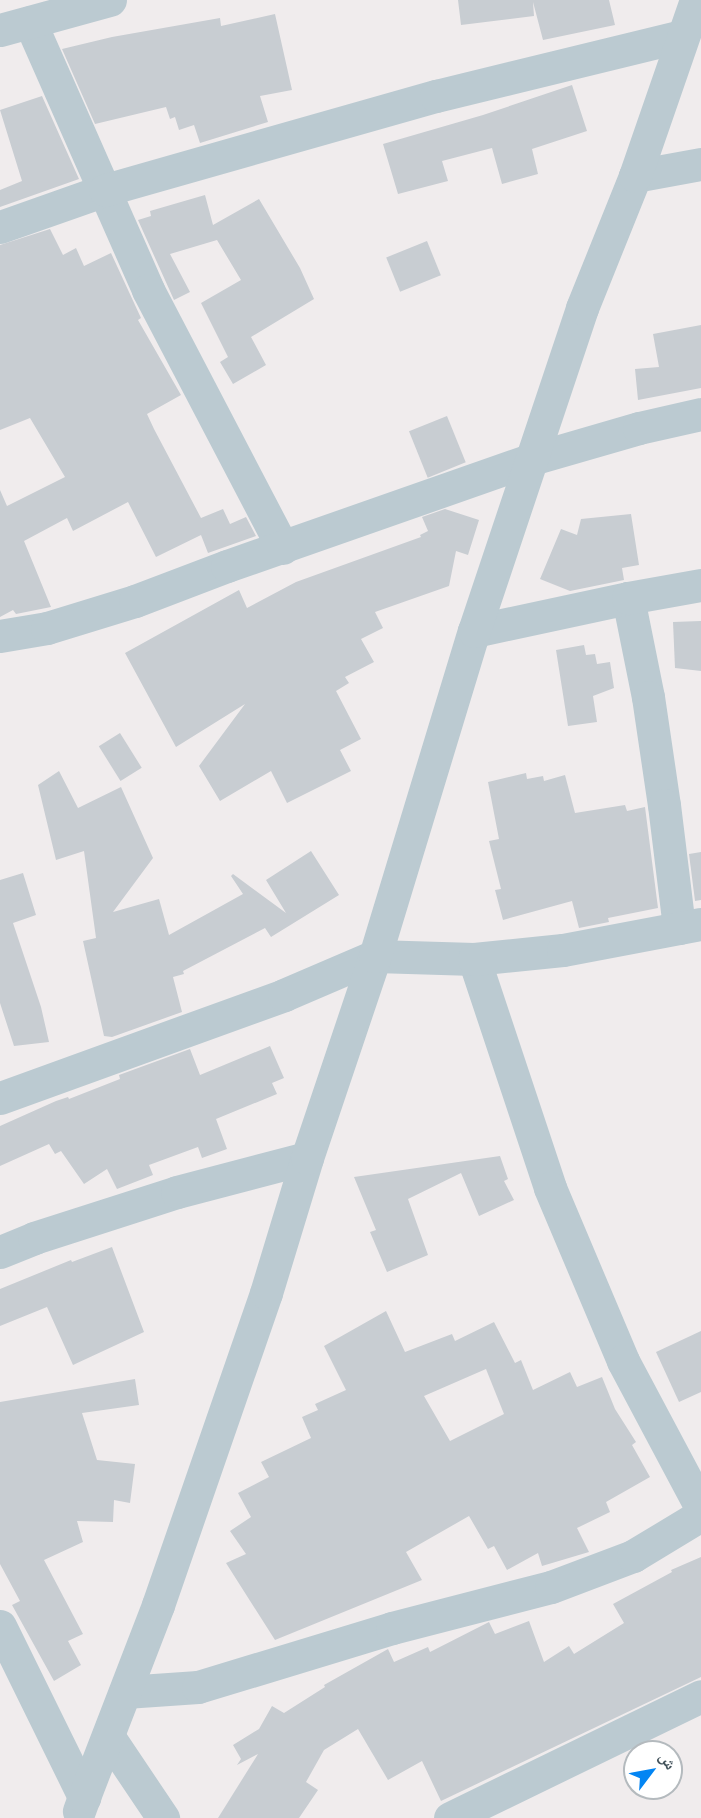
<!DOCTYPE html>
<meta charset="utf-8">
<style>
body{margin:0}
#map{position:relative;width:701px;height:1818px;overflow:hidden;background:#f0eced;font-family:Overpass,"Noto Naskh Arabic",sans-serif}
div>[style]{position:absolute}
.building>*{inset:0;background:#c8cdd2;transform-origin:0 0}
.minor>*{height:33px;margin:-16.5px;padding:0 16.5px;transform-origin:16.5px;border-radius:16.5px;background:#bbcad1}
span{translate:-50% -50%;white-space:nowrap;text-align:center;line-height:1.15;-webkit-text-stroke:6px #fff;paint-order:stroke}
.north{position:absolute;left:623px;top:1740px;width:60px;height:60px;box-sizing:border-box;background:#fff;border:2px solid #b4babe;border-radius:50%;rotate:58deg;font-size:16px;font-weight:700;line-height:24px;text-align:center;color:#43535c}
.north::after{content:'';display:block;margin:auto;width:21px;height:27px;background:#0385f3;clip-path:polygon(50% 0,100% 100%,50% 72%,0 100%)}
</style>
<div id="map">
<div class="building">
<i style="clip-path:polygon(458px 0,609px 0,615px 25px,543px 40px,533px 2px,534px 16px,461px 25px)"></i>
<i style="clip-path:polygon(275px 14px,292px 90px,260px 96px,268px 122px,200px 143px,194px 125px,179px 130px,175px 117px,170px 119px,166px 107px,95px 124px,62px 49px,112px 37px,220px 18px,221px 26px)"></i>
<i style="clip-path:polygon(572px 85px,587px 131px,532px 149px,538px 174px,502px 184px,492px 148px,442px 161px,448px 181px,398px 194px,383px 144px,483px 115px)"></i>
<i style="clip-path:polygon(42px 96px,79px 179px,0 207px,0 190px,22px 181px,0 110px)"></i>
<i style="clip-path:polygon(205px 195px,213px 225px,259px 199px,300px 268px,314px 299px,251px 337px,266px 365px,233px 384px,220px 362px,228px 357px,201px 303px,241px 280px,217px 240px,170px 254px,190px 292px,174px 300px,138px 220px,151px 216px,150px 211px)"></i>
<i style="clip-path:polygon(50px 229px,63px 255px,76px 248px,84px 266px,111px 253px,141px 318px,138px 320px,181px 395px,147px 414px,154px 429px,201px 518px,223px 509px,230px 524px,246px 517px,256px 536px,208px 553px,201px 535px,156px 557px,128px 502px,73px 531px,67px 518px,24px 541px,51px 607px,16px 614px,13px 610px,0 617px,0 490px,7px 506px,65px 477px,30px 418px,0 430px,0 245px)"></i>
<i style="left:427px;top:241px;width:37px;height:44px;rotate:68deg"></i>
<i style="clip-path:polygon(701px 325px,701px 388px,638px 400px,635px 369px,659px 367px,653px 334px)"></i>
<i style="left:447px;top:416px;width:50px;height:41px;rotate:68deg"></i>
<i style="clip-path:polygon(445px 509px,479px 520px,468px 555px,456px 551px,449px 586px,375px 612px,383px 628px,361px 639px,374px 662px,345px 677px,349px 683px,336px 691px,361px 739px,340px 750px,351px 771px,287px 803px,271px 771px,220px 801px,199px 766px,245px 704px,176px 747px,125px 653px,239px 590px,247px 608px,296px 582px,421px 537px,420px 535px,428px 531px,422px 517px)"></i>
<i style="clip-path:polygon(631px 514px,639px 565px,622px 568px,624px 580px,570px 591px,540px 579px,561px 529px,577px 535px,581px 519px)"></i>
<i style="clip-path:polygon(701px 621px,701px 671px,675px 668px,673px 622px)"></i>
<i style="clip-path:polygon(584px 645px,586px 655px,595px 654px,597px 664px,610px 662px,614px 688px,593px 696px,597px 722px,568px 726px,556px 650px)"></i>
<i style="left:120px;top:733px;width:41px;height:25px;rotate:58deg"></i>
<i style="clip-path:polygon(59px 771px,78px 808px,121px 787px,153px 858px,113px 912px,159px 899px,169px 935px,243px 894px,231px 876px,233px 874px,286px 913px,266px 880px,311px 851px,339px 895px,271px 937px,265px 928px,183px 971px,184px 974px,173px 977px,182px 1012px,112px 1037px,104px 1036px,83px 941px,96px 938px,84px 851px,56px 860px,38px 785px)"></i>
<i style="clip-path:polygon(526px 773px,527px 779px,543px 776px,544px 781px,565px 775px,575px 813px,625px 805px,627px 811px,645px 807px,658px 908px,608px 918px,609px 922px,579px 928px,572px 901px,503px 920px,495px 890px,501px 889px,489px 841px,499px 839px,488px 782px)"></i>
<i style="clip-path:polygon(701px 852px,701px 900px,695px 901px,689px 854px)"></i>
<i style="clip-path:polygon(23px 873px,36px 915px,13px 923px,41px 1007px,49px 1042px,14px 1046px,0 1003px,0 880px)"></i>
<i style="clip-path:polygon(270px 1046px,284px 1078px,272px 1083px,277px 1094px,216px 1119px,227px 1149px,202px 1158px,198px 1147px,149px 1165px,153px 1175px,117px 1189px,107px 1169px,84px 1184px,61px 1151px,55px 1154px,49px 1144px,0 1166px,0 1126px,56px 1101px,68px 1097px,69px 1099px,120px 1079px,119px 1075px,190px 1049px,200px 1075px)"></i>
<i style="clip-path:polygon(500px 1156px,508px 1179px,504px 1181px,514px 1200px,479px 1216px,461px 1173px,408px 1199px,428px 1255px,387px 1272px,370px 1232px,376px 1230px,354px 1177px)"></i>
<i style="clip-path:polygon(112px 1247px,144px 1332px,73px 1365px,47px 1307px,0 1326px,0 1289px,71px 1260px,72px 1262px)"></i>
<i style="clip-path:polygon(evenodd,386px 1311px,405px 1352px,452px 1334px,455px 1341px,494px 1322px,515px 1363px,521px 1360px,533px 1390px,570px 1372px,577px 1387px,602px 1377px,615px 1409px,636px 1442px,632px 1445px,650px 1477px,606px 1502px,610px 1512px,577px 1528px,589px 1552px,542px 1566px,538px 1553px,507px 1570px,494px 1546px,488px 1549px,469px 1516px,406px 1552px,422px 1580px,275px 1640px,226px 1563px,246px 1554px,230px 1531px,251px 1517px,238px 1493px,269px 1477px,261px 1462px,311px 1438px,302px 1417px,318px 1410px,315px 1404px,346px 1390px,324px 1346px,386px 1311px,486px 1369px,504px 1414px,450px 1441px,424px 1396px,486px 1369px)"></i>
<i style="clip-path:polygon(701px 1331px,701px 1392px,679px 1402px,656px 1352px)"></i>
<i style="clip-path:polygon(135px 1379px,139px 1405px,82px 1413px,97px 1460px,135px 1464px,130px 1503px,114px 1500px,113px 1522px,77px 1521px,83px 1542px,44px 1560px,83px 1634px,68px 1641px,81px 1665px,54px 1681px,12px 1605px,20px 1601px,0 1564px,0 1402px)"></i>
<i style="clip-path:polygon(701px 1557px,701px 1677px,441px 1801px,422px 1761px,388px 1780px,358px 1729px,324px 1750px,306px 1782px,318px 1790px,299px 1818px,218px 1818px,258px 1754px,237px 1765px,241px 1759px,233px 1745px,259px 1729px,272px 1706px,284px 1713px,325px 1687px,324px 1685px,388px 1649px,394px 1662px,428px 1647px,430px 1652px,489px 1622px,495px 1634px,529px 1621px,544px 1662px,569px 1646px,574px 1654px,624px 1623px,613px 1604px,672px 1572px,671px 1570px)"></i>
</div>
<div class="minor">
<i style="left:30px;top:22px;width:293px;rotate:66.2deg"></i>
<i style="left:148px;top:290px;width:291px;rotate:62.4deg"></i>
<i style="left:0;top:30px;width:114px;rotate:-15.3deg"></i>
<i style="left:635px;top:176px;width:67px;rotate:-10.3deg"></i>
<i style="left:0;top:227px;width:111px;rotate:-19.4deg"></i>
<i style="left:105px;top:190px;width:344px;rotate:-15.9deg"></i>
<i style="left:436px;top:96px;width:254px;rotate:-13.7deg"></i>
<i style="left:628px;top:598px;width:101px;rotate:78.6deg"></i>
<i style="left:648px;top:697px;width:109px;rotate:81.6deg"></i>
<i style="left:664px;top:805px;width:124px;rotate:83deg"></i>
<i style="left:474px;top:631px;width:157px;rotate:-12.1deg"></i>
<i style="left:628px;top:598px;width:74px;rotate:-10.1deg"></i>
<i style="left:0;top:636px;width:48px;rotate:-9.7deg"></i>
<i style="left:47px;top:628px;width:92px;rotate:-17.1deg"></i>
<i style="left:135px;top:601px;width:98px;rotate:-20.8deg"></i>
<i style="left:227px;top:566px;width:323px;rotate:-19.3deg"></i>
<i style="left:532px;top:459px;width:111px;rotate:-16.2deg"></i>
<i style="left:639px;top:428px;width:64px;rotate:-12.7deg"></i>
<i style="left:474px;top:959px;width:241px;rotate:71.6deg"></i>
<i style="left:550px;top:1188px;width:188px;rotate:67.1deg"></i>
<i style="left:623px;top:1361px;width:166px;rotate:62deg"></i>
<i style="left:0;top:1098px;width:302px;rotate:-19.9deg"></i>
<i style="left:284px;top:995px;width:99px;rotate:-23.2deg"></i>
<i style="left:375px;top:956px;width:99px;rotate:1.7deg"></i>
<i style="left:474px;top:959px;width:89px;rotate:-5.8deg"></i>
<i style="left:563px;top:950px;width:140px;rotate:-10.7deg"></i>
<i style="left:0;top:1252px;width:37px;rotate:-22deg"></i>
<i style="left:34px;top:1238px;width:150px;rotate:-17.8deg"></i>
<i style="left:177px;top:1192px;width:134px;rotate:-14.7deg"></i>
<i style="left:0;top:1626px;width:191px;rotate:63.8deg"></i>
<i style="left:84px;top:1797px;width:15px;rotate:110deg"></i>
<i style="left:125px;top:1692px;width:73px;rotate:-3.9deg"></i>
<i style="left:198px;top:1687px;width:203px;rotate:-16.9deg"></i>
<i style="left:392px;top:1628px;width:164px;rotate:-14.5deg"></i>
<i style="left:551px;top:1587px;width:88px;rotate:-20.7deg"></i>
<i style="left:633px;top:1556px;width:79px;rotate:-31.1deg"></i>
<i style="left:108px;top:1736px;width:99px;rotate:56.1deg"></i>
<i style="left:84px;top:1797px;width:206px;rotate:-68.9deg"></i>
<i style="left:158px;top:1605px;width:330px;rotate:-70.9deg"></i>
<i style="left:266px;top:1293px;width:141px;rotate:-73.1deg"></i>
<i style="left:307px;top:1158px;width:213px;rotate:-71.4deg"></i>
<i style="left:375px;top:956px;width:340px;rotate:-73.1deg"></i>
<i style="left:474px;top:631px;width:341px;rotate:-71.5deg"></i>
<i style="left:582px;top:308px;width:142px;rotate:-68.1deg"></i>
<i style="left:635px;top:176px;width:186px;rotate:-70.9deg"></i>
<i style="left:450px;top:1818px;width:279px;rotate:-25.9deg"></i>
</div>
<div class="north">ش</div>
</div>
